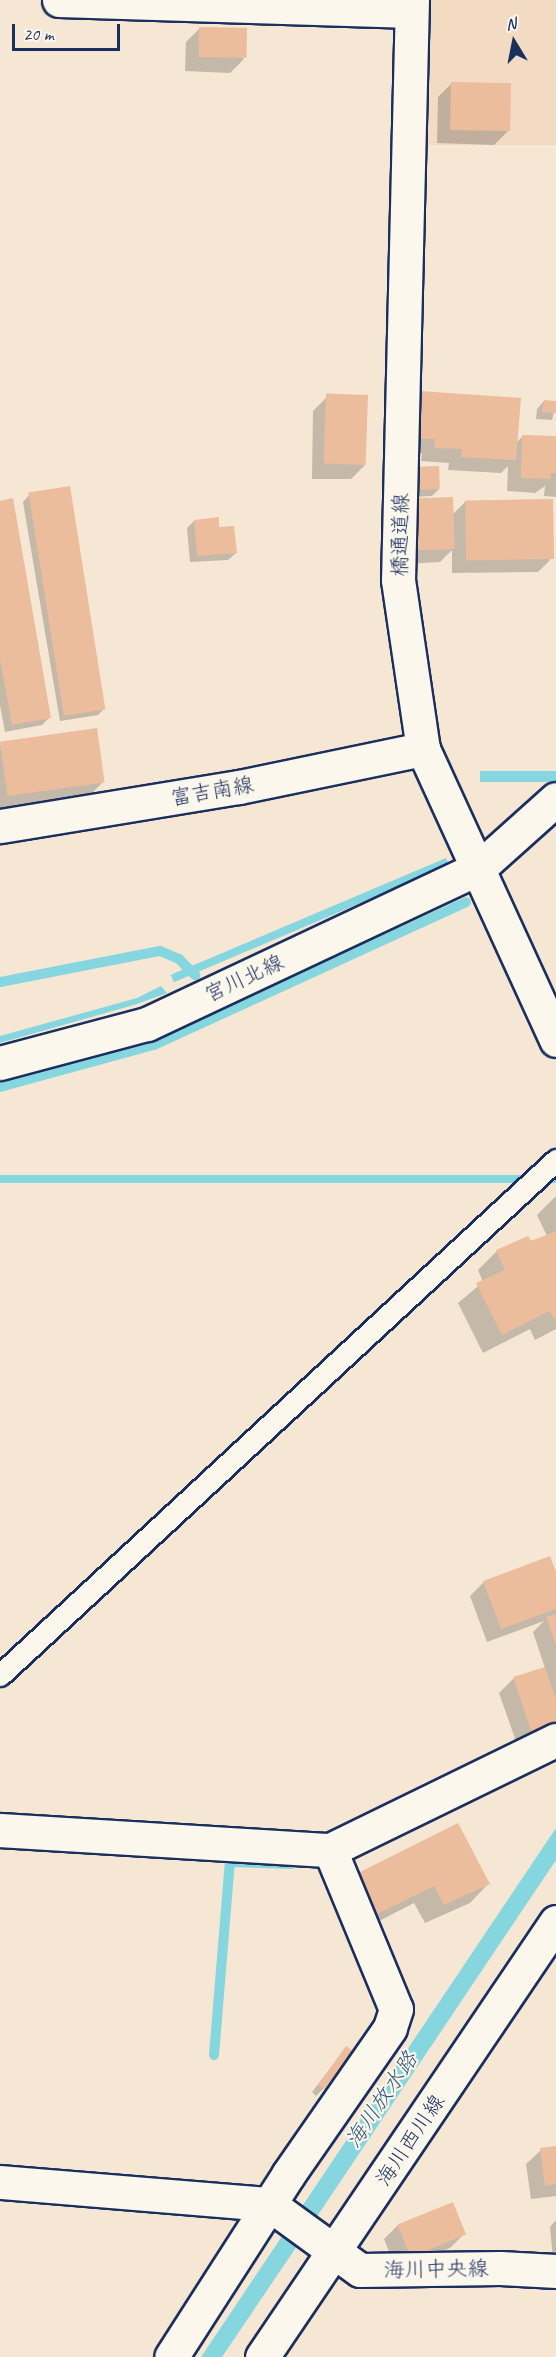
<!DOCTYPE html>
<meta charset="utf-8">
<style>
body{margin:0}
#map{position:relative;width:556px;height:2357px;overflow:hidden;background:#f6e6d4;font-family:Caveat,"Klee One",sans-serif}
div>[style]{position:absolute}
.built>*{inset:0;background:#f3dac3;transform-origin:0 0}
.water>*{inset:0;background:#85d6df;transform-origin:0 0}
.shadow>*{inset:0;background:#0003}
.stream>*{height:10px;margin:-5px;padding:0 5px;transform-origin:5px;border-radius:5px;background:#85d6df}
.building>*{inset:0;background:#ecbd9c;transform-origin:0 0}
.roads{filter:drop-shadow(2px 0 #1b2f5e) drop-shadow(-2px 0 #1b2f5e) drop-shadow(0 2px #1b2f5e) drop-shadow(0 -2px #1b2f5e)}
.lane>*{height:21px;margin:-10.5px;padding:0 10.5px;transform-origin:10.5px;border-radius:10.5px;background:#fbf7ec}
.street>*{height:33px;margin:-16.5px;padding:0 16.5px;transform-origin:16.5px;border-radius:16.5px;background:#fbf7ec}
span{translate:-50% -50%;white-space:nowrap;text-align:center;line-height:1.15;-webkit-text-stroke:4.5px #fbf7ec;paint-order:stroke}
.street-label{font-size:21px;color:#1b2f5e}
.water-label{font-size:22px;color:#36597e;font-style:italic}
.north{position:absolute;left:484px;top:12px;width:60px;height:60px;-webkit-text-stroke:4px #fbf7ec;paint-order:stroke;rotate:350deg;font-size:16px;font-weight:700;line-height:24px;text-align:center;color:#1b2f5e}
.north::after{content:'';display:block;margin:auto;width:21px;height:27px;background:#1b2f5e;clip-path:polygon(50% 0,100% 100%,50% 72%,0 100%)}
.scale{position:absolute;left:12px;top:24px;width:108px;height:27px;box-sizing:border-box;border:3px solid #1b2f5e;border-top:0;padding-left:8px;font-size:18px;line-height:21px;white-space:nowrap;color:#1b2f5e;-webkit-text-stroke:4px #fbf7ec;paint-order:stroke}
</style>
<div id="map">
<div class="built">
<i style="left:428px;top:0;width:128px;height:145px"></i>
</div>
<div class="water">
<i style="left:556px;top:771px;width:11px;height:76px;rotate:90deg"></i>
<i style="left:446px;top:858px;width:8px;height:299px;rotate:67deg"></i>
<i style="clip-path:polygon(161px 986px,167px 993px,137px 1004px,0 1043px,0 1036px,137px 998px)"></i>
<i style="left:556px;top:1175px;width:8px;height:751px;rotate:90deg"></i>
<i style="clip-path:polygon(556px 1828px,556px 1860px,328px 2200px,222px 2357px,201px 2357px)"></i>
</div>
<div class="shadow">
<i style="clip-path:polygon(200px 28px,244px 59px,230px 73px,185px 71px,186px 42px)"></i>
<i style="clip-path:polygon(452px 83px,508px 131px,494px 145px,437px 143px,438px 97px)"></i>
<i style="clip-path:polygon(420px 392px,516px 443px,523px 436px,556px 438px,556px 497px,544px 496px,545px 486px,535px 493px,507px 491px,508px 466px,501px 473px,448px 470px,449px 463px,421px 461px,422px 453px,403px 452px,406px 406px)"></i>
<i style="clip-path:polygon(327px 397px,365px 465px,351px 479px,312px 479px,313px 411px)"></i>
<i style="clip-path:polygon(544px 401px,556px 403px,552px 420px,536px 419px,537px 409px)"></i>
<i style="clip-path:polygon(417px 468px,439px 489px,432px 496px,411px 497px)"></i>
<i style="clip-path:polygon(30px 494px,105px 708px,98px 715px,60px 721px,23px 502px)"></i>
<i style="clip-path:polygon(416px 500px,452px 515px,465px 502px,552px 558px,538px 572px,452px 573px,452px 550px,440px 562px,404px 564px)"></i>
<i style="clip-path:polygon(0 502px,49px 718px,42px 725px,5px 732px,0 705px)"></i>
<i style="clip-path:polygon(194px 521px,218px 528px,236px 553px,228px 560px,190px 562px,187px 528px)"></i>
<i style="clip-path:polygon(0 745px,104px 781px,85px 800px,0 814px)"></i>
<i style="clip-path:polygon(556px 1196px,556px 1329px,535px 1340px,530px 1329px,483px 1353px,458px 1303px,483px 1282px,478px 1270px,497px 1251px,547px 1236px,537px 1215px)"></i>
<i style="clip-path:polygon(556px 1576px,556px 1729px,518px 1747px,499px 1693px,513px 1679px,545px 1668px,533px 1632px,544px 1621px,487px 1642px,470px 1596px,484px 1582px)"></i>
<i style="clip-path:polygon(355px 1876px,488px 1884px,470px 1903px,425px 1923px,414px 1903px,354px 1934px)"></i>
<i style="clip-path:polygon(346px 2048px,323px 2089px,316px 2096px,312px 2092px)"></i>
<i style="clip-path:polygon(556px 2148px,556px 2196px,531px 2199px,526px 2164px,541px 2150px)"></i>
<i style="clip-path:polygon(556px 2220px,556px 2259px,553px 2259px,550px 2227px)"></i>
<i style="clip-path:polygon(398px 2225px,464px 2234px,450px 2248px,396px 2269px,384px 2239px)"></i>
</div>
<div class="stream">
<i style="left:0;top:982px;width:163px;rotate:-11deg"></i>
<i style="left:160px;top:951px;width:21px;rotate:23deg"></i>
<i style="left:179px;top:959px;width:23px;rotate:45deg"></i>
<i style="left:0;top:1087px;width:160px;rotate:-15.3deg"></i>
<i style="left:154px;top:1045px;width:343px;rotate:-24.6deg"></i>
<i style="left:214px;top:2055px;width:194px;rotate:-85.3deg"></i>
<i style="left:230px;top:1862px;width:61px;rotate:1.9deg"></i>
</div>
<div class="building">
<i style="left:199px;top:27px;width:48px;height:30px;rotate:1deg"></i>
<i style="left:451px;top:82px;width:60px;height:48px;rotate:1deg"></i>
<i style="clip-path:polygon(420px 391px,521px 398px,516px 460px,461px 457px,462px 449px,434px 448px,435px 439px,416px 439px)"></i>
<i style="left:368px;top:395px;width:70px;height:42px;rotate:92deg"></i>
<i style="clip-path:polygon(544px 400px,556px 401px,556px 413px,542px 412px)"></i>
<i style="clip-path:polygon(522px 435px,556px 436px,556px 473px,551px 473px,551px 479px,521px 478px)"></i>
<i style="left:439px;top:466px;width:23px;height:23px;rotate:88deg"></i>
<i style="left:70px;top:486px;width:226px;height:42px;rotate:81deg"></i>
<i style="left:453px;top:497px;width:52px;height:37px;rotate:88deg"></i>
<i style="clip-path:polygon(13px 498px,51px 718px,12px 725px,0 659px,0 501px)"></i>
<i style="left:553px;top:499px;width:60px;height:88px;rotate:89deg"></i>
<i style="clip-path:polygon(219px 517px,219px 527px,234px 526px,237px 553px,197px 556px,194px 520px)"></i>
<i style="left:97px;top:728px;width:55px;height:98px;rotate:82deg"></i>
<i style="clip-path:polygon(556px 1231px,556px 1321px,549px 1311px,502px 1335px,476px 1283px,505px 1270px,496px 1250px,528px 1236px,531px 1241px)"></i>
<i style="clip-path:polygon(550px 1556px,556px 1572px,556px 1609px,501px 1629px,483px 1581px)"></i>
<i style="clip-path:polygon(556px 1614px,556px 1645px,546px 1617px)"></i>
<i style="clip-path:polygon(545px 1667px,556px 1700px,556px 1726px,532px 1734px,513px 1677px)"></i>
<i style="clip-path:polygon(458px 1823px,490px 1884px,444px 1905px,434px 1886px,373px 1916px,354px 1875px)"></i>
<i style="clip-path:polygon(346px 2046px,353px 2051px,324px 2089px,318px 2085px)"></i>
<i style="left:468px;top:2070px;width:10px;height:60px;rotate:37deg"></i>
<i style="clip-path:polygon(556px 2146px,556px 2184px,545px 2186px,540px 2148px)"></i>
<i style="left:453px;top:2202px;width:35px;height:60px;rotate:68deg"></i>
</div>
<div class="roads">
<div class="lane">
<i style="left:0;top:1675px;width:758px;rotate:-42.81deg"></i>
</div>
<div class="street">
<i style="left:59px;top:0;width:352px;rotate:1.8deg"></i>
<i style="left:412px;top:0;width:580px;rotate:91.38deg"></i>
<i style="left:398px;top:580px;width:171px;rotate:81.6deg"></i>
<i style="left:423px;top:749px;width:320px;rotate:65.4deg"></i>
<i style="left:0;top:826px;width:242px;rotate:-9.3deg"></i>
<i style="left:239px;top:787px;width:188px;rotate:-11.7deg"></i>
<i style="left:0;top:1063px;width:152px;rotate:-14.9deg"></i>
<i style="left:147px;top:1024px;width:367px;rotate:-25.2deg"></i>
<i style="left:479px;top:868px;width:103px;rotate:-41.9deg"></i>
<i style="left:0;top:1830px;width:331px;rotate:3.5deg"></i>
<i style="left:330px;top:1850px;width:172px;rotate:67.5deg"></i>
<i style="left:396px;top:2009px;width:20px;rotate:108deg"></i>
<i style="left:390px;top:2028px;width:179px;rotate:124.8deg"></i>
<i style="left:288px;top:2175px;width:216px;rotate:122.7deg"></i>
<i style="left:330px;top:1850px;width:251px;rotate:-26deg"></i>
<i style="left:0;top:2182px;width:270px;rotate:4.7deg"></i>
<i style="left:269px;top:2204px;width:112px;rotate:36deg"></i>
<i style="left:360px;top:2270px;width:140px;rotate:-0.8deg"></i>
<i style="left:500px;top:2268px;width:56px;rotate:3.1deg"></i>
<i style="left:262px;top:2357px;width:525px;rotate:-55.95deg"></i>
</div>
</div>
<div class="street-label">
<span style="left:400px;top:535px;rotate:-89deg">橋通道線</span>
<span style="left:212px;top:791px;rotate:-10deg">富吉南線</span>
<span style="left:244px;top:978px;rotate:-25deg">宮川北線</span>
<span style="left:410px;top:2140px;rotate:-56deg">海川西川線</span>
<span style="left:436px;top:2269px;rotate:-1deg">海川中央線</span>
</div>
<div class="water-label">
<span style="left:382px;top:2100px;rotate:-56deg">海川放水路</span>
</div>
<div class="north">N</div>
<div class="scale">20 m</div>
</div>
